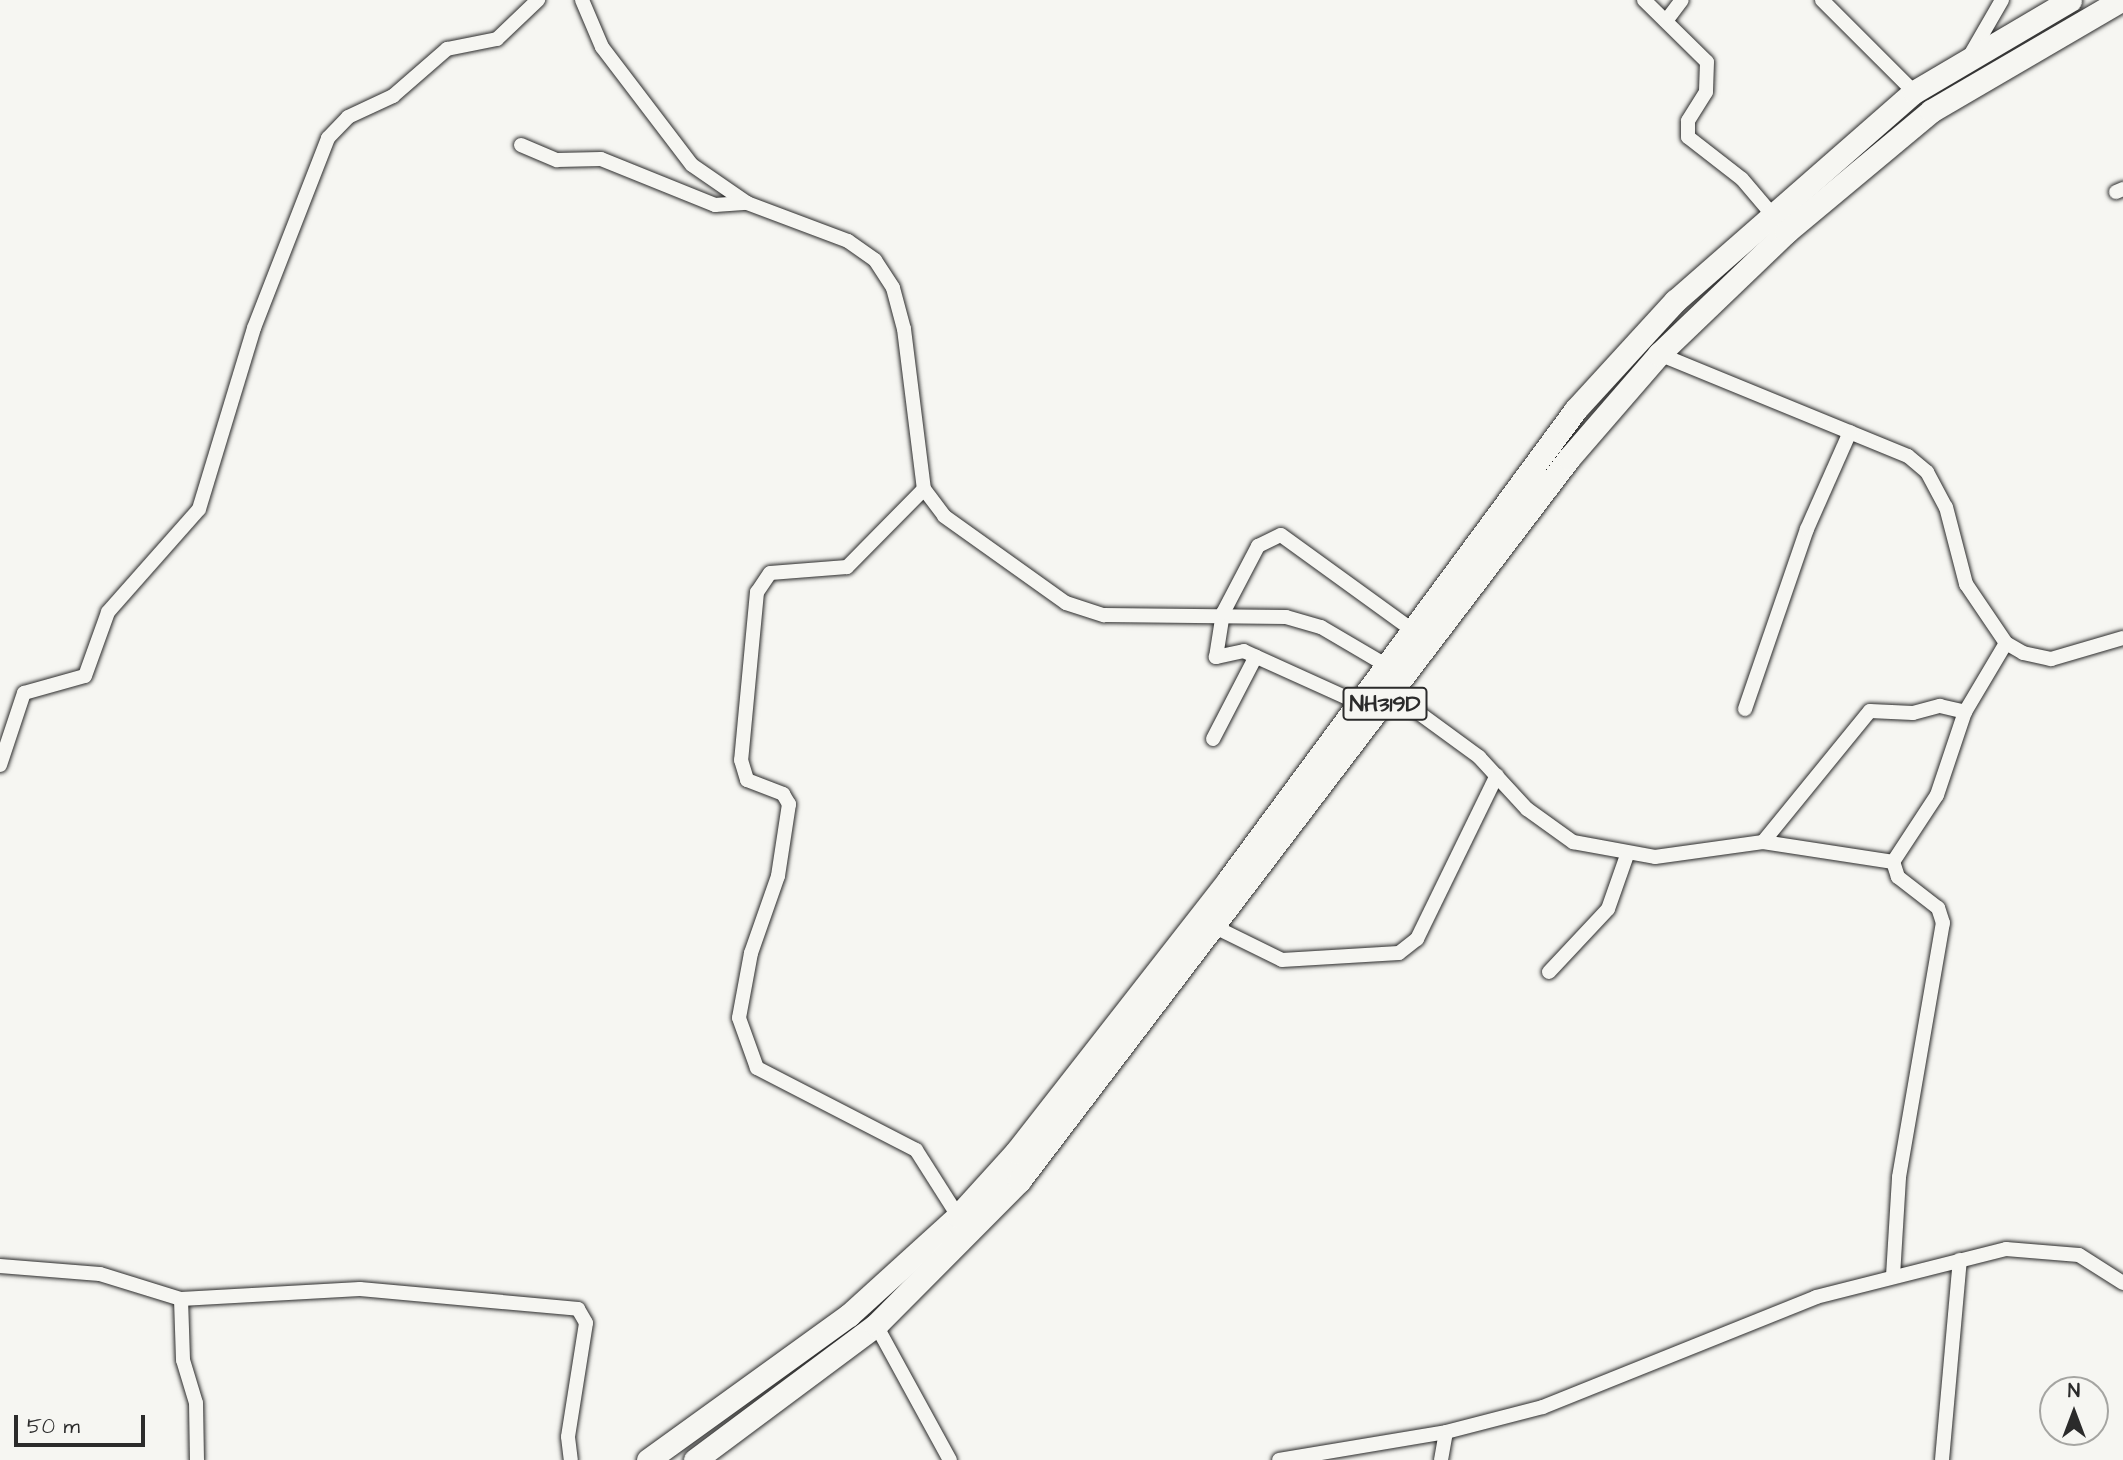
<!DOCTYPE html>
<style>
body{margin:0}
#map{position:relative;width:2123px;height:1460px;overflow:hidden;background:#f6f6f2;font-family:"Architects Daughter",sans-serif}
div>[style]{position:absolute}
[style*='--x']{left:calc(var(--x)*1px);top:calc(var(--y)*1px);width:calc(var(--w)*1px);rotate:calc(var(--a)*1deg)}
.roads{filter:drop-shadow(0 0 2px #2b2b2b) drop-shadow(0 0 2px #2b2b2b)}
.minor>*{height:14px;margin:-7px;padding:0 7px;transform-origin:7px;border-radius:7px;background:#f6f6f2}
.trunk>*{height:23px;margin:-11.5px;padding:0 11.5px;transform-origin:11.5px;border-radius:11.5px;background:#f6f6f2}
span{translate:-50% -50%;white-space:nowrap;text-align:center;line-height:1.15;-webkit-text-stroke:7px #f6f6f2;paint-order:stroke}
.shield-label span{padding:2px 5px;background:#f6f6f2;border:2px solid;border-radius:5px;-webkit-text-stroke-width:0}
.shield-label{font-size:23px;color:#2b2b2b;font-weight:700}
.north{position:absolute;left:2039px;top:1376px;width:70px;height:70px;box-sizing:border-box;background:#f6f6f2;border:2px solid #a5a5a2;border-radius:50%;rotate:0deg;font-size:19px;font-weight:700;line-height:28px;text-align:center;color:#2b2b2b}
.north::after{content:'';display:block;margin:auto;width:24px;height:32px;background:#2b2b2b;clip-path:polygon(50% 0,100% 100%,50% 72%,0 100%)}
.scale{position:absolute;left:14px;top:1415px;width:131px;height:32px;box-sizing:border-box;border:4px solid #2b2b2b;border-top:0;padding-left:9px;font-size:21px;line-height:24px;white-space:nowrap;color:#2b2b2b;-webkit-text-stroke:5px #f6f6f2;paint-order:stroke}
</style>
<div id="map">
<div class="roads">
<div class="minor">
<div style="--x:582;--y:0;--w:51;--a:66.9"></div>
<div style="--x:602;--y:47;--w:148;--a:52.7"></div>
<div style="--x:692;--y:165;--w:67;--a:34.6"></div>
<div style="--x:747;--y:203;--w:108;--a:20.6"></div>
<div style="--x:848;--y:241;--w:33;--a:35"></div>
<div style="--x:875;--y:260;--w:33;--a:57"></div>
<div style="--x:893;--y:288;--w:42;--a:75"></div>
<div style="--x:904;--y:329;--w:161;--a:82.9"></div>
<div style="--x:924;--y:489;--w:34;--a:53"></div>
<div style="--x:944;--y:516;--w:150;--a:35.5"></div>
<div style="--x:1066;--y:603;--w:40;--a:18"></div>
<div style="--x:1104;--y:615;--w:182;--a:0.6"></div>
<div style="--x:1286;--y:617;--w:36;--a:16"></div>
<div style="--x:1321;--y:627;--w:73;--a:30.4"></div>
<div style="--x:1644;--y:0;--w:88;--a:44.5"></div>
<div style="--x:1707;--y:62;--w:30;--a:92"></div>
<div style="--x:1706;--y:92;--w:34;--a:122"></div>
<div style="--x:1688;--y:121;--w:16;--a:90"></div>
<div style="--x:1688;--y:137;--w:68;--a:37.9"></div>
<div style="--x:1742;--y:179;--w:43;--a:49.7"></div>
<div style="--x:1822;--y:0;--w:130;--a:45"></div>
<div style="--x:1666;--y:21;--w:26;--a:-53"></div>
<div style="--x:1972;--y:52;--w:60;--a:-60"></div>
<div style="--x:521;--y:145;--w:39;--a:23"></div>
<div style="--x:557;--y:160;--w:44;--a:-1.3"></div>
<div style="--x:601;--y:159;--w:123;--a:22"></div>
<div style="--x:715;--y:205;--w:32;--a:-4"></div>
<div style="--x:2116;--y:192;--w:8;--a:-23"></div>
<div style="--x:1659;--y:354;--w:269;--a:22.3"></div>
<div style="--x:1908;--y:456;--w:25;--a:40"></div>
<div style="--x:1927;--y:472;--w:40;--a:62"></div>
<div style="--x:1946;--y:507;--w:80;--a:75.4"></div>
<div style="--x:1966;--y:584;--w:71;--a:55.9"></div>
<div style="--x:2006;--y:643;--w:20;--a:30"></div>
<div style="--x:2023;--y:653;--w:29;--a:12"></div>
<div style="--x:2051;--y:659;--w:75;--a:-16.3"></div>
<div style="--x:924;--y:489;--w:110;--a:134.6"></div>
<div style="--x:847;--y:567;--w:77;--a:175.5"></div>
<div style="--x:770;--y:573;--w:23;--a:124"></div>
<div style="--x:757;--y:592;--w:169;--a:95.4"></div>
<div style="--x:741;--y:760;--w:21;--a:73"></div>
<div style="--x:747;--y:780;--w:39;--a:21"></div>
<div style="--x:783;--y:794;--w:12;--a:59"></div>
<div style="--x:789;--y:804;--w:73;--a:98.7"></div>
<div style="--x:778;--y:876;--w:82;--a:109.3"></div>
<div style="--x:751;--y:953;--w:66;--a:100.5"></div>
<div style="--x:739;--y:1018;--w:53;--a:70.2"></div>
<div style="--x:757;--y:1068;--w:179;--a:27.3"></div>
<div style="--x:916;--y:1150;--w:78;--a:57.5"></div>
<div style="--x:1393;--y:694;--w:107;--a:36.2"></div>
<div style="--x:1479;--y:757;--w:71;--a:47.3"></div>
<div style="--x:1527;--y:809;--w:57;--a:35.7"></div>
<div style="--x:1573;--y:842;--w:83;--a:10.4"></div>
<div style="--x:1655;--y:857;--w:109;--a:-7.9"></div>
<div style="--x:1763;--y:842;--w:132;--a:8.7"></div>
<div style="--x:1354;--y:701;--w:121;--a:-155.6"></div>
<div style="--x:1244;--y:651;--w:29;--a:168"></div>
<div style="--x:1216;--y:657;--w:45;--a:-81"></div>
<div style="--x:1223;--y:613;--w:76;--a:-62.4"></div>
<div style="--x:1258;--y:546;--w:25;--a:-26"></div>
<div style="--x:1281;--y:535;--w:162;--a:35.9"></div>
<div style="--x:1745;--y:709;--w:190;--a:-71"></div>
<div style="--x:1807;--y:529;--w:106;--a:-66.1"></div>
<div style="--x:1213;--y:739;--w:93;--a:-62.6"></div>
<div style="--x:0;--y:765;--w:76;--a:-71.6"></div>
<div style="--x:24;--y:693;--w:63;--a:-15.6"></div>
<div style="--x:85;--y:676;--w:68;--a:-70.2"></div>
<div style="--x:108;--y:612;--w:137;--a:-48.5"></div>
<div style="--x:199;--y:509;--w:189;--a:-73.1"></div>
<div style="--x:254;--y:328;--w:204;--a:-68.7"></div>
<div style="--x:328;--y:138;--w:29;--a:-46"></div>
<div style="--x:348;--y:117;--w:50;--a:-25"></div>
<div style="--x:393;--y:96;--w:72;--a:-41"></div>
<div style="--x:447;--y:49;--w:51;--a:-11.3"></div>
<div style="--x:497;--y:39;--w:57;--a:-43.6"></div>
<div style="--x:1763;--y:842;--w:169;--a:-50.8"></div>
<div style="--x:1870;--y:711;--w:43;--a:2.7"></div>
<div style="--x:1913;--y:713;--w:28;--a:-15"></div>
<div style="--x:1940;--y:706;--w:26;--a:13"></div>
<div style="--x:1217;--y:928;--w:72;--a:26.2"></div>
<div style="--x:1282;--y:960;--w:117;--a:-3.4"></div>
<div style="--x:1399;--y:953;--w:23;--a:-38"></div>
<div style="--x:1417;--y:939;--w:182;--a:-64"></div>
<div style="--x:1549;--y:972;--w:86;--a:-46.9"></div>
<div style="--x:1608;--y:909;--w:57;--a:-70.6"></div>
<div style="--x:0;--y:1266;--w:100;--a:4.6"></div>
<div style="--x:100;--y:1274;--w:85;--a:17.2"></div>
<div style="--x:181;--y:1299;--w:179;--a:-3.2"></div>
<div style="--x:360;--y:1289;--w:219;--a:5.2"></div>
<div style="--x:578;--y:1309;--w:16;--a:60"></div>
<div style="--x:586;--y:1323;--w:115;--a:99"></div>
<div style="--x:568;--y:1437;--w:23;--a:83"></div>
<div style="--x:1893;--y:1276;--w:99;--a:-86.5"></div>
<div style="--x:1899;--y:1177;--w:258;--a:-80.2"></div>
<div style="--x:1943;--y:923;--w:16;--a:-108"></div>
<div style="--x:1938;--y:908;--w:51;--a:-142.2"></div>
<div style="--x:1898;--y:877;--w:16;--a:-108"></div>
<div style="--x:1893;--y:862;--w:80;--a:-56.7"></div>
<div style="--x:1937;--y:795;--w:88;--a:-71.4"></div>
<div style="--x:1965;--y:712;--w:80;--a:-59.3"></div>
<div style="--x:181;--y:1299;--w:61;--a:88.1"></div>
<div style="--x:183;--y:1360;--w:45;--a:73.2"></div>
<div style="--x:196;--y:1403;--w:57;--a:89"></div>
<div style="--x:876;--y:1325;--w:154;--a:61.3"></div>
<div style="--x:1279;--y:1460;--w:169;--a:-9.5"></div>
<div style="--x:1446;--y:1432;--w:100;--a:-14.5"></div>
<div style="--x:1543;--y:1407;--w:294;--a:-21.9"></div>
<div style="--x:1816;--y:1297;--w:196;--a:-14.2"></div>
<div style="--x:2006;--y:1249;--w:73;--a:4.7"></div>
<div style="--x:2079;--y:1255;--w:52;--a:32.5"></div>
<div style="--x:1441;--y:1460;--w:28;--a:-80"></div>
<div style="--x:1942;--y:1460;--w:201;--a:-84.9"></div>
</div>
<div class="trunk">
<div style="--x:648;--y:1460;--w:248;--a:-35.8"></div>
<div style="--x:849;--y:1315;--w:147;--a:-42.2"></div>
<div style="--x:958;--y:1216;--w:86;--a:-47.8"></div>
<div style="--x:1016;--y:1152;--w:346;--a:-52"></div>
<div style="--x:1229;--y:879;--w:584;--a:-53.56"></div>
<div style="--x:1576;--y:409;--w:147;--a:-47.5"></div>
<div style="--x:1675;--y:301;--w:317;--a:-41.2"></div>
<div style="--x:1914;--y:92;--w:181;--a:-30.5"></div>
<div style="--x:695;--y:1460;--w:226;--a:-36.7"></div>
<div style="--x:876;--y:1325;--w:203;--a:-45.2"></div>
<div style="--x:1019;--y:1181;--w:908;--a:-52.74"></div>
<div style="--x:1569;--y:458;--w:138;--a:-49.1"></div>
<div style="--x:1659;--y:354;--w:176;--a:-43.8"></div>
<div style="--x:1786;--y:232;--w:189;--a:-39.8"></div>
<div style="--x:1931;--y:111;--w:220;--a:-30.3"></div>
</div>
</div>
<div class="shield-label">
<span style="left:1385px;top:704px">NH319D</span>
</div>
<div class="north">N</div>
<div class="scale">50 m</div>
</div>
